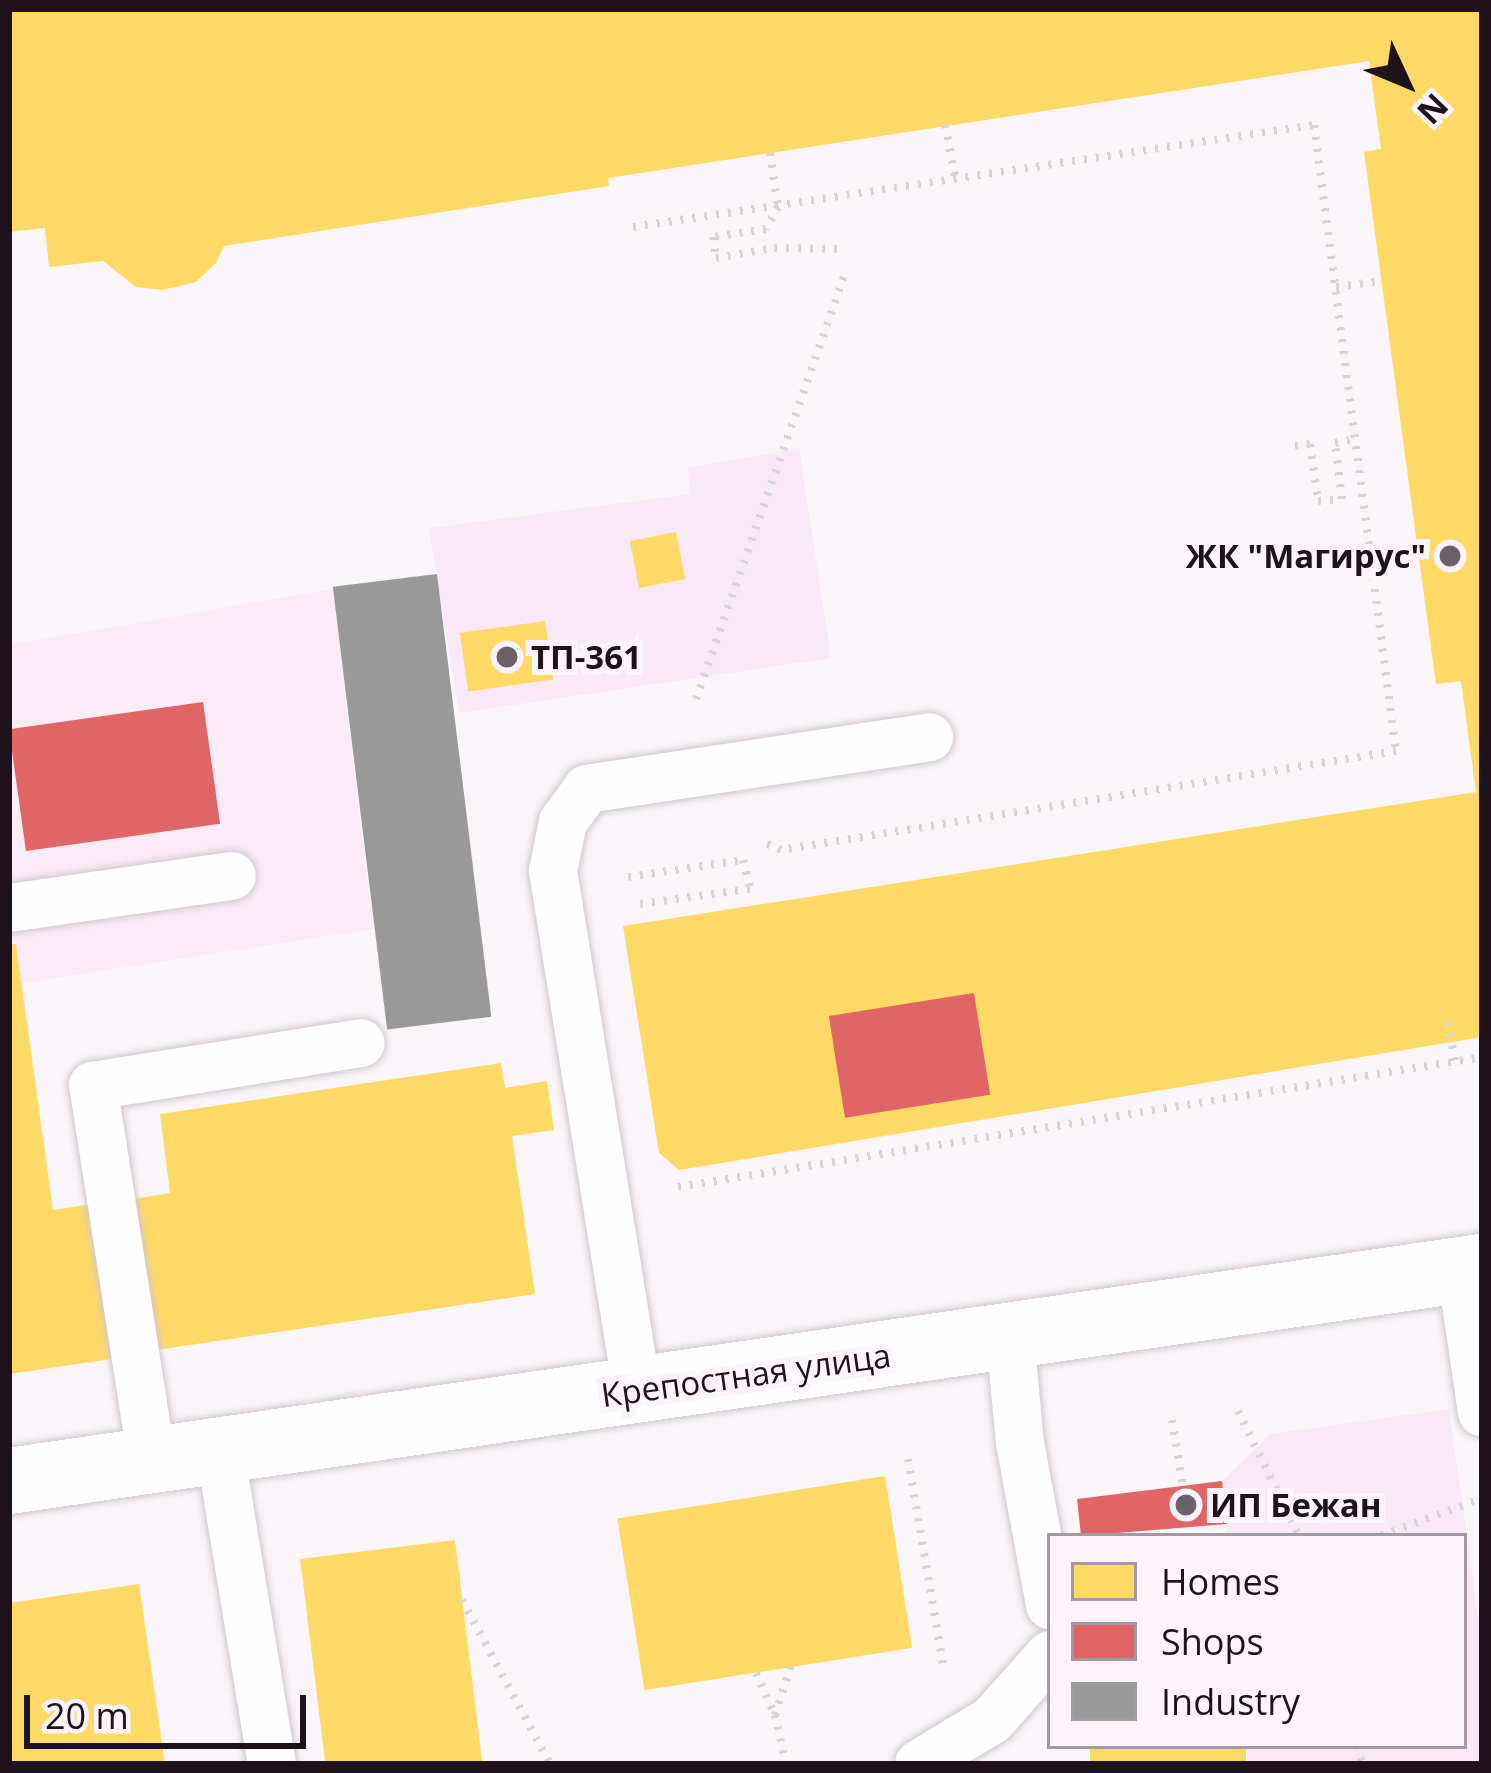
<!DOCTYPE html>
<meta charset="utf-8">
<style>
body{margin:0}
#map{position:relative;width:1491px;height:1773px;overflow:hidden;background:#faf5f9;font-family:"Open Sans",sans-serif}
div>[style]{position:absolute}
[style*='--x']{left:calc(var(--x)*1px);top:calc(var(--y)*1px);width:calc(var(--w)*1px);rotate:calc(var(--a)*1deg)}
.built>*{inset:0;background:#fbebf7}
.green>*{inset:0;background:#f9e8f5}
.homes>*{inset:0;background:#ffd966;transform-origin:0 0}
.shops>*{inset:0;background:#e06666;transform-origin:0 0}
.industry>*{inset:0;background:#999;transform-origin:0 0}
.path>*{height:8px;margin-top:-4px;transform-origin:0;background:repeating-linear-gradient(90deg,#d7d6d7 0 3px,transparent 0 12px)}
.roads{filter:drop-shadow(0 0 3px #d1c8cf) drop-shadow(0 0 3px #d1c8cf)}
.lane>*{height:48px;margin:-24px;padding:0 24px;transform-origin:24px;border-radius:24px;background:#fefefe}
.primary>*{height:66px;margin:-33px;padding:0 33px;transform-origin:33px;border-radius:33px;background:#fefefe}
.dots>*{width:33px;height:33px;translate:-50% -50%;box-sizing:border-box;border:6px solid #fbf4fa;border-radius:50%}
span{translate:-50% -50%;white-space:nowrap;text-align:center;line-height:1.15;-webkit-text-stroke:12px #fbf4fa;paint-order:stroke}
.poi-label{font-size:33px;color:#1e131b;font-weight:700}
.right{translate:-100% -50%;text-align:right}
.left{translate:0 -50%;text-align:left}
.street-label{font-size:33px;color:#1e131b}
.frame{position:absolute;inset:0;border:12px solid #1e131b;pointer-events:none}
.legend{position:absolute;left:1047px;top:1533px;width:420px;height:216px;box-sizing:border-box;background:#fbf4fa;border:3px solid #a39aa1;margin:0;padding:15px 21px;list-style:none;font-size:36px;color:#1e131b}
.legend li{display:flex;align-items:center;gap:24px;height:60px}
.legend b{width:60px;border:3px solid #a39aa1}
.north{position:absolute;left:1347px;top:24px;width:120px;height:120px;-webkit-text-stroke:9px #fbf4fa;paint-order:stroke;rotate:134deg;font-size:33px;font-weight:700;line-height:48px;text-align:center;color:#1e131b}
.north::after{content:'';display:block;margin:auto;width:42px;height:54px;background:#1e131b;clip-path:polygon(50% 0,100% 100%,50% 72%,0 100%)}
.scale{position:absolute;left:24px;top:1695px;width:282px;height:54px;box-sizing:border-box;border:6px solid #1e131b;border-top:0;padding-left:15px;font-size:36px;line-height:42px;white-space:nowrap;color:#1e131b;-webkit-text-stroke:9px #fbf4fa;paint-order:stroke}
</style>
<div id="map">
<div class="built">
<div style="clip-path:polygon(333px 589px,373px 929px,22px 983px,17px 945px,9px 945px,9px 645px)"></div>
</div>
<div class="green">
<div style="clip-path:polygon(799px 448px,831px 658px,459px 713px,429px 528px,690px 494px,688px 468px)"></div>
<div style="clip-path:polygon(1449px 1409px,1482px 1644px,1482px 1764px,1249px 1764px,1246px 1746px,1464px 1746px,1464px 1536px,1227px 1536px,1222px 1481px,1270px 1434px)"></div>
</div>
<div class="homes">
<div style="clip-path:polygon(9px 9px,1482px 9px,1482px 1037px,679px 1170px,659px 1153px,623px 926px,1476px 792px,1461px 681px,1436px 684px,1364px 152px,1381px 149px,1369px 61px,608px 178px,609px 186px,224px 246px,216px 263px,196px 282px,162px 290px,136px 287px,103px 261px,49px 267px,45px 228px,9px 232px)"></div>
<div style="left:676px;top:532px;width:48px;height:47px;rotate:79deg"></div>
<div style="left:545px;top:621px;width:59px;height:86px;rotate:82deg"></div>
<div style="clip-path:polygon(16px 944px,53px 1210px,93px 1204px,118px 1358px,9px 1374px,9px 945px)"></div>
<div style="clip-path:polygon(501px 1063px,505px 1088px,547px 1081px,554px 1130px,512px 1136px,535px 1294px,149px 1351px,127px 1200px,170px 1193px,160px 1114px)"></div>
<div style="left:885px;top:1476px;width:174px;height:271px;rotate:81deg"></div>
<div style="left:455px;top:1540px;width:226px;height:156px;rotate:83deg"></div>
<div style="clip-path:polygon(139px 1584px,165px 1764px,9px 1764px,9px 1603px)"></div>
<div style="left:1090px;top:1746px;width:156px;height:18px"></div>
</div>
<div class="shops">
<div style="left:203px;top:702px;width:123px;height:196px;rotate:82deg"></div>
<div style="left:974px;top:993px;width:103px;height:147px;rotate:81deg"></div>
<div style="clip-path:polygon(1222px 1481px,1227px 1524px,1081px 1536px,1077px 1499px)"></div>
</div>
<div class="industry">
<div style="left:437px;top:574px;width:446px;height:105px;rotate:83deg"></div>
</div>
<div class="path">
<div style="--x:945;--y:125;--w:57;--a:78.9"></div>
<div style="--x:770;--y:153;--w:55;--a:81.6"></div>
<div style="--x:778;--y:207;--w:25;--a:119"></div>
<div style="--x:766;--y:229;--w:54;--a:171.4"></div>
<div style="--x:713;--y:237;--w:21;--a:82"></div>
<div style="--x:716;--y:258;--w:59;--a:-9.8"></div>
<div style="--x:774;--y:248;--w:68;--a:0.8"></div>
<div style="--x:633;--y:227;--w:689;--a:-8.52"></div>
<div style="--x:1314;--y:125;--w:631;--a:82.54"></div>
<div style="--x:1396;--y:751;--w:623;--a:170.86"></div>
<div style="--x:781;--y:850;--w:24;--a:-156"></div>
<div style="--x:1336;--y:287;--w:45;--a:-7.6"></div>
<div style="--x:1295;--y:446;--w:15;--a:-8"></div>
<div style="--x:1310;--y:444;--w:58;--a:82"></div>
<div style="--x:1318;--y:501;--w:24;--a:-5"></div>
<div style="--x:1342;--y:499;--w:56;--a:-97.1"></div>
<div style="--x:1335;--y:443;--w:21;--a:-11"></div>
<div style="--x:696;--y:699;--w:454;--a:-70.7"></div>
<div style="--x:628;--y:877;--w:116;--a:-8.4"></div>
<div style="--x:743;--y:860;--w:30;--a:76"></div>
<div style="--x:750;--y:889;--w:120;--a:172.3"></div>
<div style="--x:1448;--y:1022;--w:41;--a:80.1"></div>
<div style="--x:678;--y:1187;--w:814;--a:-9.18"></div>
<div style="--x:1238;--y:1411;--w:139;--a:64"></div>
<div style="--x:1172;--y:1420;--w:67;--a:80.5"></div>
<div style="--x:908;--y:1459;--w:208;--a:80.3"></div>
<div style="--x:1381;--y:1536;--w:108;--a:-20.6"></div>
<div style="--x:462;--y:1600;--w:186;--a:61.8"></div>
<div style="--x:756;--y:1673;--w:46;--a:65.7"></div>
<div style="--x:775;--y:1715;--w:50;--a:77.3"></div>
<div style="--x:775;--y:1715;--w:52;--a:-71.9"></div>
<div style="--x:1358;--y:1746;--w:18;--a:77"></div>
</div>
<div class="roads">
<div class="lane">
<div style="--x:9;--y:908;--w:225;--a:-8.2"></div>
<div style="--x:1461;--y:1270;--w:144;--a:81.6"></div>
<div style="--x:1010;--y:1337;--w:106;--a:84.6"></div>
<div style="--x:1020;--y:1443;--w:165;--a:79.5"></div>
<div style="--x:637;--y:1390;--w:526;--a:-99.19"></div>
<div style="--x:553;--y:871;--w:50;--a:-78.5"></div>
<div style="--x:563;--y:822;--w:41;--a:-54"></div>
<div style="--x:587;--y:789;--w:346;--a:-8.6"></div>
<div style="--x:220;--y:1451;--w:317;--a:80.6"></div>
<div style="--x:152;--y:1461;--w:380;--a:-98.9"></div>
<div style="--x:93;--y:1086;--w:271;--a:-9.1"></div>
<div style="--x:919;--y:1764;--w:85;--a:-31.1"></div>
<div style="--x:992;--y:1720;--w:87;--a:-48.3"></div>
</div>
<div class="primary">
<div style="--x:9;--y:1481;--w:1488;--a:-8.27"></div>
</div>
</div>
<div class="dots">
<div style="left:1450px;top:556px;background:#6b6269"></div>
<div style="left:507px;top:657px;background:#6b6269"></div>
<div style="left:1186px;top:1505px;background:#6b6269"></div>
</div>
<div class="poi-label">
<span class="right" style="left:1426px;top:556px">ЖК "Магирус"</span>
<span class="left" style="left:531px;top:657px">ТП-361</span>
<span class="left" style="left:1210px;top:1505px">ИП Бежан</span>
</div>
<div class="street-label">
<span style="left:746px;top:1375px;rotate:-8deg">Крепостная улица</span>
</div>
<div class="frame"></div>
<ul class="legend">
<li><b style="height:33px;background:#ffd966"></b>Homes</li>
<li><b style="height:33px;background:#e06666"></b>Shops</li>
<li><b style="height:33px;background:#999"></b>Industry</li>
</ul>
<div class="north">N</div>
<div class="scale">20 m</div>
</div>
